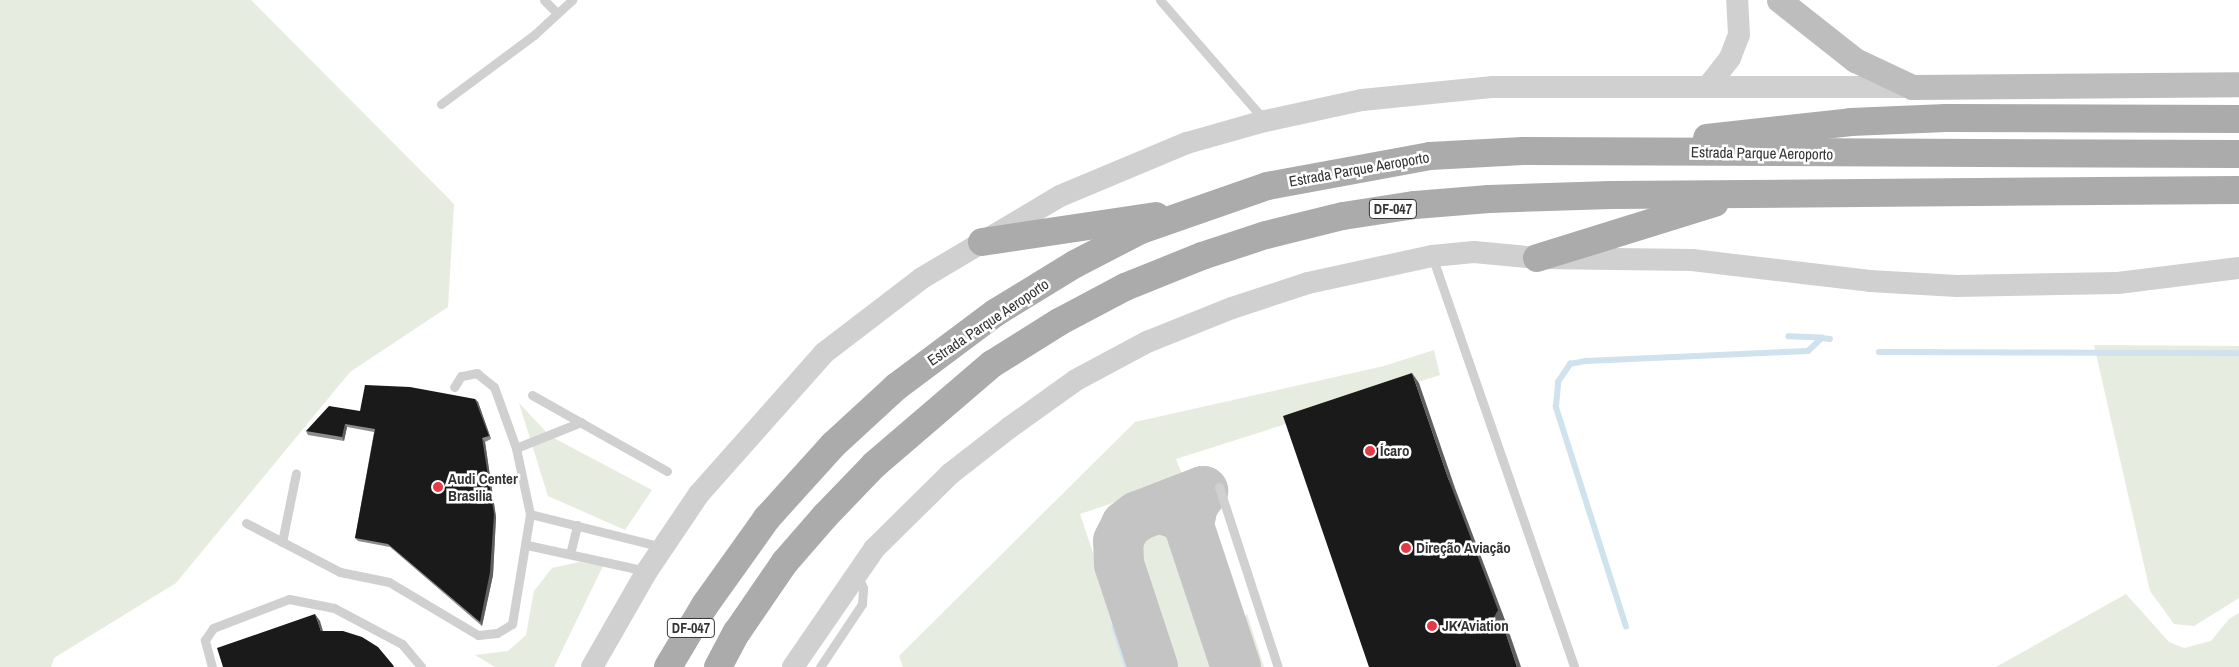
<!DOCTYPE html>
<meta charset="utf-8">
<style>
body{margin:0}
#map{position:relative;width:2239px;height:667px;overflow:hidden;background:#fff;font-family:"Archivo Narrow",sans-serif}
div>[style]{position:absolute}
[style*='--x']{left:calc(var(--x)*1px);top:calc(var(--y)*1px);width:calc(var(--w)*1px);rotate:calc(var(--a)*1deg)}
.green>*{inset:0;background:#e6ecdf}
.stream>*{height:5.5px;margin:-2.75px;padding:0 2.75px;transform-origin:2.75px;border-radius:2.75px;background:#cfe2ee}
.taxiway>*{height:50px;margin:-25px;padding:0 25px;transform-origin:25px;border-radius:25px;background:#c4c4c4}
.service>*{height:9px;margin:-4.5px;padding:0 4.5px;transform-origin:4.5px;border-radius:4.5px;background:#d0d0d0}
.tertiary>*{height:22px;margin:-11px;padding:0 11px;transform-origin:11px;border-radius:11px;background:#d0d0d0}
.secondary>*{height:25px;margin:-12.5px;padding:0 12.5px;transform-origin:12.5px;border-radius:12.5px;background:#bdbdbd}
.primary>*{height:28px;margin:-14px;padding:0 14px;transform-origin:14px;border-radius:14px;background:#ababab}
.wall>*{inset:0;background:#8c8c8c}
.shaded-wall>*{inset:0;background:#5f5f5f}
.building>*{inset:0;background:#1a1a1a}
.dots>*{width:14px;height:14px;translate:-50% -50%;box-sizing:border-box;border:2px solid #fff;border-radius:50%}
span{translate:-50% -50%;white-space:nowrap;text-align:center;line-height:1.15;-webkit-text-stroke:5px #fff;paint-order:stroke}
.shield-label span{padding:1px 4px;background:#fff;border:1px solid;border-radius:4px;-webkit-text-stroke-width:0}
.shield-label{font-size:14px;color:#333;font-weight:700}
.street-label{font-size:15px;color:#333}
.poi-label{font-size:15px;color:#333;font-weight:700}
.left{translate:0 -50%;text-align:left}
</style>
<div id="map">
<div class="green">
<div style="clip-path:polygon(0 0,251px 0,454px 204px,448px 307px,350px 372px,176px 583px,54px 658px,51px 667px,0 667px)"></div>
<div style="clip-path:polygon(2094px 345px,2239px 346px,2239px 598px,2194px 626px,2174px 624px,2150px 591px)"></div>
<div style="clip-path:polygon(1434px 350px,1440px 375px,1176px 459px,1184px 479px,1080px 514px,1131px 667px,903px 667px,899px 656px,1135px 422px,1384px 366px)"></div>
<div style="clip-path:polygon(519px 403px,550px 436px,652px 490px,625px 530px,548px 496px)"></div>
<div style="clip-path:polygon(1162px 533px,1173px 539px,1180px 551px,1220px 667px,1165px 667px,1132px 559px,1136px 544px,1145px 537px)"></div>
<div style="clip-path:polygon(1218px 535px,1235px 586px,1218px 577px,1208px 549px,1213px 537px)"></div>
<div style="clip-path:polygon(579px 562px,603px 566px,554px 667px,495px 667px,475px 655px,508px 651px,526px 635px,534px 591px,552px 568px)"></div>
<div style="clip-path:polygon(2126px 594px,2169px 642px,2184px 648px,2211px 641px,2229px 619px,2239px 613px,2239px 667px,1996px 667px)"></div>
<div style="clip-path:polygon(1247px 614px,1264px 667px,1250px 667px,1239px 647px,1240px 623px)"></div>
</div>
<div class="stream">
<div style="--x:1822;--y:338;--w:8;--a:7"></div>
<div style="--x:1879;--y:352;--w:360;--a:0.2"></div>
<div style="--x:1115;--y:627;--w:42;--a:72"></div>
<div style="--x:1626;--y:627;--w:231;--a:-107.7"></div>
<div style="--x:1556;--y:407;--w:25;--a:-85"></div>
<div style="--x:1558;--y:382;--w:22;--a:-56"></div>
<div style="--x:1570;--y:364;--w:16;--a:-11"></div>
<div style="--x:1586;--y:361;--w:222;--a:-2.6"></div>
<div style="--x:1808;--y:351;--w:19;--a:-43"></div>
<div style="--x:1822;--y:338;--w:33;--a:-178"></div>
</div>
<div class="taxiway">
<div style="--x:1162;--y:509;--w:21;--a:19"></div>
<div style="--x:1182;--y:516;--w:12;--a:55"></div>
<div style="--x:1189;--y:526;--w:149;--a:71.6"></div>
<div style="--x:1153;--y:667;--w:108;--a:-108.3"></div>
<div style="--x:1119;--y:564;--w:23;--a:-92"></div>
<div style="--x:1118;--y:541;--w:18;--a:-63"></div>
<div style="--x:1126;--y:525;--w:15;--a:-37"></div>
<div style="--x:1138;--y:516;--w:70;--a:-21"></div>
<div style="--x:1203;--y:491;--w:17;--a:126"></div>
<div style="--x:1193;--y:505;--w:21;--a:101"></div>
</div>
<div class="service">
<div style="--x:544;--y:0;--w:18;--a:45"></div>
<div style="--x:1160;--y:0;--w:160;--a:49"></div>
<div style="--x:441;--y:104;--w:116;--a:-36.6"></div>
<div style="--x:534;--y:35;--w:52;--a:-42.6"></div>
<div style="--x:1432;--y:256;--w:435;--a:70.9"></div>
<div style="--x:532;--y:395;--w:155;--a:29.4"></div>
<div style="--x:516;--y:448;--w:70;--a:-21.8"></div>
<div style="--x:1219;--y:487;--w:189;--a:71.9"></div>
<div style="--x:530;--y:514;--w:136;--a:14"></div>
<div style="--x:246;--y:523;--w:106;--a:27.5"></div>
<div style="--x:340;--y:572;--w:50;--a:11.5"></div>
<div style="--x:389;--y:582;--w:104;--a:30.8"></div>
<div style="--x:478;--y:635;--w:19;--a:-6"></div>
<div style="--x:497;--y:633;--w:17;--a:-31"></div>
<div style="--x:512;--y:624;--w:111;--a:-80.7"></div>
<div style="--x:530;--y:514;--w:67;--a:-102"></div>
<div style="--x:516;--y:448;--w:65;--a:-109.8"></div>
<div style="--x:494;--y:387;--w:22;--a:-141"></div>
<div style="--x:477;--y:373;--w:16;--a:169"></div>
<div style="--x:461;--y:376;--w:13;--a:122"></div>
<div style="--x:282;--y:542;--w:70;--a:-78.5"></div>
<div style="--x:527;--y:545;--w:122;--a:12.3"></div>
<div style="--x:570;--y:554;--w:30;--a:-76"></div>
<div style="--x:212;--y:667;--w:28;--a:-105"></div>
<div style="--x:205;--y:640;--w:14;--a:-56"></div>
<div style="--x:213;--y:628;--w:81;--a:-20.9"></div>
<div style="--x:289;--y:599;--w:46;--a:11.3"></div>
<div style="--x:334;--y:608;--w:77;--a:27.9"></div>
<div style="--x:402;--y:644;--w:30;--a:50"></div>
<div style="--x:820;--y:667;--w:76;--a:-56.3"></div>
<div style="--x:862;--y:604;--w:16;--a:-86"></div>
<div style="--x:863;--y:588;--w:13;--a:-113"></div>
</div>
<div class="tertiary">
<div style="--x:1709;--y:85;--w:34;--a:-52"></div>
<div style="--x:1730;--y:58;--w:25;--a:-69"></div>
<div style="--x:1739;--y:35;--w:35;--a:-93"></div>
<div style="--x:592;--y:667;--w:111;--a:-60.2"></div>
<div style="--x:647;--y:571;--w:93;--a:-56"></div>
<div style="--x:699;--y:494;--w:188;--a:-48.4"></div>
<div style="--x:824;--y:353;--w:123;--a:-37.4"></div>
<div style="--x:922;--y:278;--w:161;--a:-30.7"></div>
<div style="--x:1060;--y:196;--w:138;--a:-22.7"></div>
<div style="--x:1187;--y:143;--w:81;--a:-15.8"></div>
<div style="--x:1265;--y:121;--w:99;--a:-12.2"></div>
<div style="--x:1362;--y:100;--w:132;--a:-5.7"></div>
<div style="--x:1493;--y:87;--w:419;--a:0"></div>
<div style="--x:793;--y:667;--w:143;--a:-55.5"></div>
<div style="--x:874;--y:549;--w:107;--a:-44.6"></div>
<div style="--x:950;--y:474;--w:75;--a:-37.9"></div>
<div style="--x:1009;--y:428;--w:82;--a:-35.6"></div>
<div style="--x:1076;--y:380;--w:81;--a:-28.2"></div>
<div style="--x:1147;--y:342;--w:92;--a:-21.8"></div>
<div style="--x:1232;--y:308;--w:80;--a:-18.2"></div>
<div style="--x:1308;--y:283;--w:127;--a:-12.3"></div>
<div style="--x:1432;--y:256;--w:42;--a:-5.4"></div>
<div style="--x:1474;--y:252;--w:63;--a:5.4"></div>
<div style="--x:1537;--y:258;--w:155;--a:0.7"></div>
<div style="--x:1692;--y:260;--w:179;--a:6.7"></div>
<div style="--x:1870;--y:281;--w:87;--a:3.3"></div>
<div style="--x:1957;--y:286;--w:161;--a:-1.1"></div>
<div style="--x:2118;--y:283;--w:122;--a:-7.1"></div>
</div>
<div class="secondary">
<div style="--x:1779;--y:0;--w:97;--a:38.3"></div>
<div style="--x:1855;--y:60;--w:63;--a:25.3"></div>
<div style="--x:1912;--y:87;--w:327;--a:-0.5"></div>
</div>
<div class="primary">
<div style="--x:1707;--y:138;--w:145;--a:-6.3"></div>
<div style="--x:1851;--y:122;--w:95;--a:-2.4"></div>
<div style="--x:1946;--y:118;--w:293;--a:0.2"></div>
<div style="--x:982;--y:242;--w:176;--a:-8.5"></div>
<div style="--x:1537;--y:258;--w:186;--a:-17.2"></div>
<div style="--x:668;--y:667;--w:72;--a:-59.2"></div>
<div style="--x:705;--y:605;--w:107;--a:-54.5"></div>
<div style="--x:767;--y:518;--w:98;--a:-47.9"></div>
<div style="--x:833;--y:445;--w:86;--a:-42.6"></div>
<div style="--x:896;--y:387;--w:124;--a:-36.8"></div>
<div style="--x:995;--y:313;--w:94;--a:-31.5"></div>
<div style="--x:1075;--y:264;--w:74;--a:-27.3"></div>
<div style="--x:1141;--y:230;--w:133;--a:-19.2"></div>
<div style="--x:1267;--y:186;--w:166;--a:-10.4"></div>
<div style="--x:1430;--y:156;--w:93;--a:-3.1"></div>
<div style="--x:1523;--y:151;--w:716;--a:0.24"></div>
<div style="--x:718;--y:667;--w:40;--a:-62"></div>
<div style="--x:737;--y:632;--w:85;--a:-55.6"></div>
<div style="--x:785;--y:562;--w:61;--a:-49"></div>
<div style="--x:825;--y:516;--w:71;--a:-46.1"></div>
<div style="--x:874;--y:465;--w:155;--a:-40.6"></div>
<div style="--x:992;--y:364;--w:79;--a:-32.1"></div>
<div style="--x:1059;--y:322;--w:75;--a:-27.9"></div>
<div style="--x:1125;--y:287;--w:83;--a:-21.9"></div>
<div style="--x:1202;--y:256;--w:67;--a:-18.2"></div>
<div style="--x:1266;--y:235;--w:79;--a:-13.9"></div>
<div style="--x:1343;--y:216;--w:73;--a:-8.7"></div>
<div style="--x:1415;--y:205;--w:74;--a:-4.6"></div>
<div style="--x:1489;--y:199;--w:122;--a:-1.9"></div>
<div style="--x:1611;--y:195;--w:628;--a:-0.46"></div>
</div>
<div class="wall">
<div style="clip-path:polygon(475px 399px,478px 402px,491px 439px,485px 442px,496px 517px,493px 575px,482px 626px,390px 547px,358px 541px,355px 538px,374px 432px,347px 427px,344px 441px,308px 435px,306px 431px,360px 411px)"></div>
</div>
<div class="shaded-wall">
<div style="clip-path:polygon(1412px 373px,1419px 383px,1455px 488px,1505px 620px,1500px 629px,1493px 619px,1448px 478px)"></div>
<div style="clip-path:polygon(475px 399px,478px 402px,491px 439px,489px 436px)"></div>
<div style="clip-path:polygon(345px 424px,347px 427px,344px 441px,342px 437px)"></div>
<div style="clip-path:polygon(482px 438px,485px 442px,496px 517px,493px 575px,482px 626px,480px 622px)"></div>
<div style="clip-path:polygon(315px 614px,320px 621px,325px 638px,321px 631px)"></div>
<div style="clip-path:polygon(1503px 625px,1510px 635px,1521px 667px,1517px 667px)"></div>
</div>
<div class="building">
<div style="clip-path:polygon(1412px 373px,1448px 478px,1498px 610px,1493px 619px,1503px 625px,1517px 667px,1369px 667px,1283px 416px)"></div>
<div style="clip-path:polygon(365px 385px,410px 387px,475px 399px,489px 436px,482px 438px,494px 514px,490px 572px,480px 622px,388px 544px,355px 538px,375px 429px,345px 424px,342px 437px,306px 431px,329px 406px,360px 411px)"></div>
<div style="clip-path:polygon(315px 614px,321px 631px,343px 631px,362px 637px,378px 647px,393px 665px,394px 667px,223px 667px,217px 648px)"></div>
</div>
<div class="dots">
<div style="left:1370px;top:451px;background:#e63946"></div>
<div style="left:438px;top:487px;background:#e63946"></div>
<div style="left:1406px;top:548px;background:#e63946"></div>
<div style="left:1432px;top:626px;background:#e63946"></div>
</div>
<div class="shield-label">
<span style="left:1393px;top:209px">DF-047</span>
<span style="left:691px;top:628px">DF-047</span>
</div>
<div class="street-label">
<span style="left:1762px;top:153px;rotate:1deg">Estrada Parque Aeroporto</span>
<span style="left:1359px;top:169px;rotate:-10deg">Estrada Parque Aeroporto</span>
<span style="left:988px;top:322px;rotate:-34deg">Estrada Parque Aeroporto</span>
</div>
<div class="poi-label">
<span class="left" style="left:1380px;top:451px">Ícaro</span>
<span class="left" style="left:448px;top:487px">Audi Center<br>Brasilia</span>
<span class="left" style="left:1416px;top:548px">Direção Aviação</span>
<span class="left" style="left:1442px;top:626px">JK Aviation</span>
</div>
</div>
